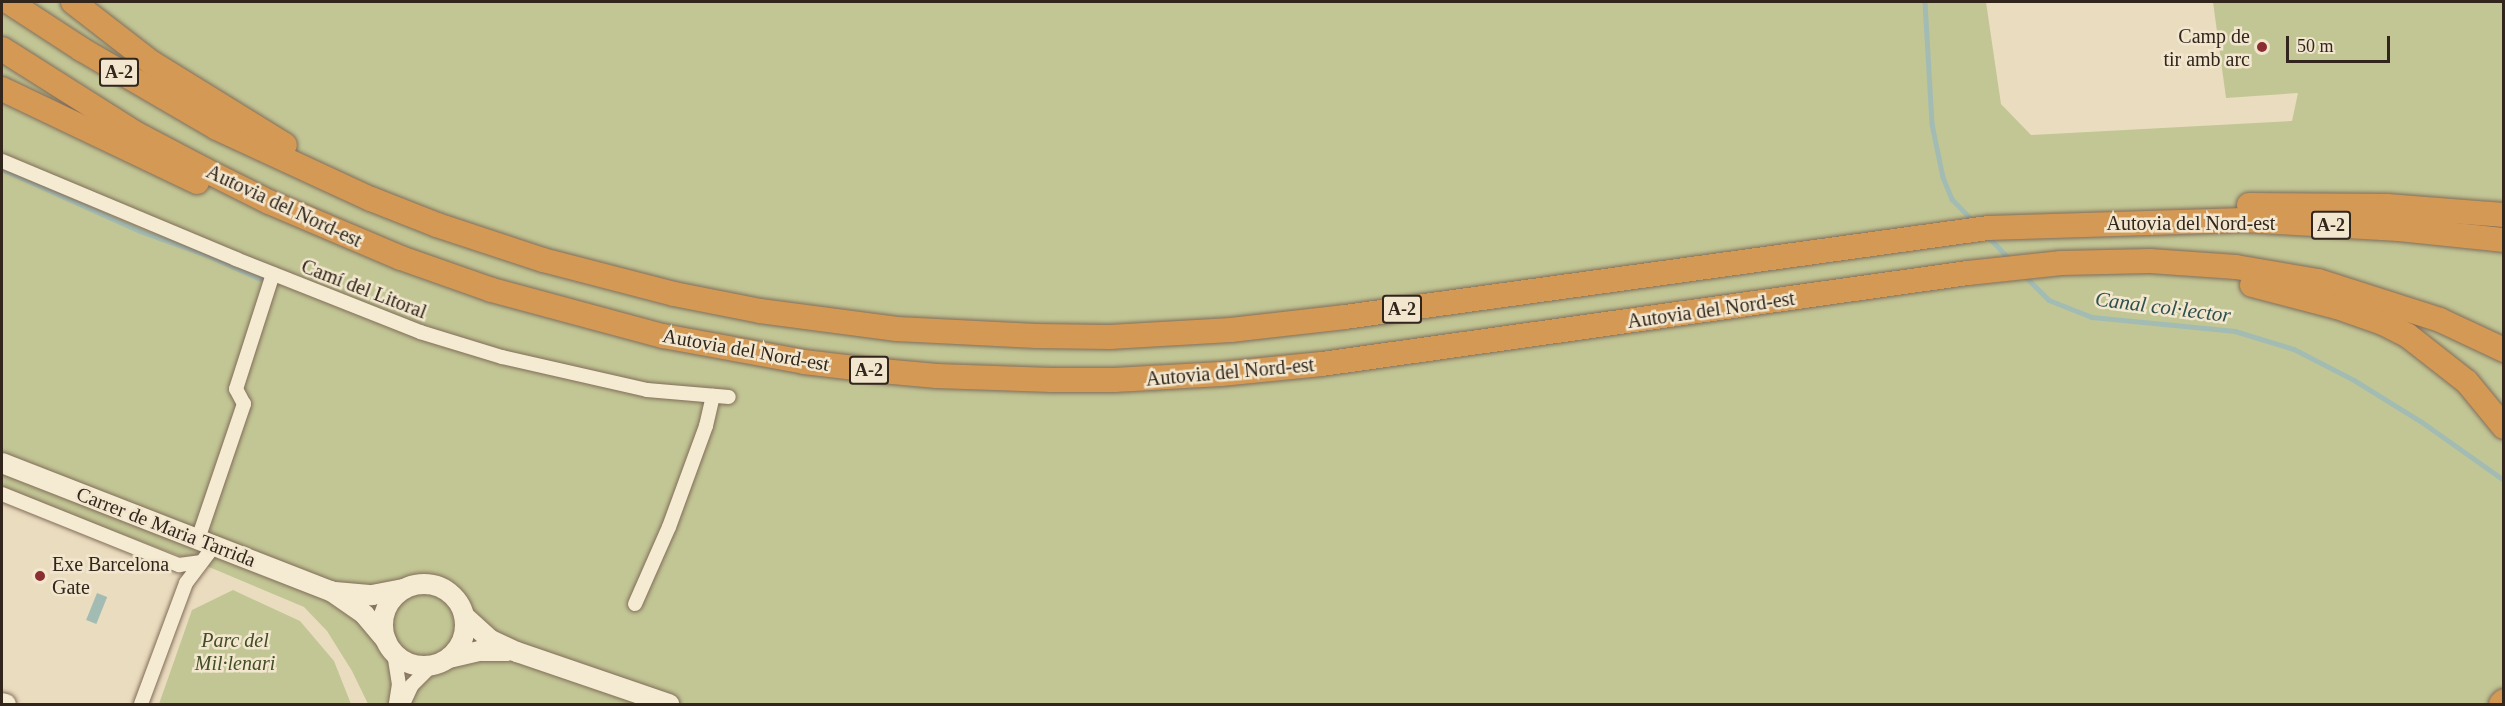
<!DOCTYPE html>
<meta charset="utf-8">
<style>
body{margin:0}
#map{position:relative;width:2505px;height:706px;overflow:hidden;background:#eadcbf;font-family:Georgia,serif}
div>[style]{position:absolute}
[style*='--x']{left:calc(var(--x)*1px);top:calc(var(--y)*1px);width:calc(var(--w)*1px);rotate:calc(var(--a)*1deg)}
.green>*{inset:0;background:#c2c695}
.water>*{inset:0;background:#a2bcb4;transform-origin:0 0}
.stream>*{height:4.5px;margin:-2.25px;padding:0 2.25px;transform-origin:2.25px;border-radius:2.25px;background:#a2bcb4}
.roads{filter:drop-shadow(0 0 2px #816d59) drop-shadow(0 0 2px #816d59)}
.street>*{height:14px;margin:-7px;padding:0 7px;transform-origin:7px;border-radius:7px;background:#f5ead2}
.secondary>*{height:20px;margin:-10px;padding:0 10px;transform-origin:10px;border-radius:10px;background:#f5ead2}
.secondary>.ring{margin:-10px;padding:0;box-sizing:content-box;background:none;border:20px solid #f5ead2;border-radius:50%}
.highway>*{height:24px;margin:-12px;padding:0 12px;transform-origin:12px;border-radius:12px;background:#d49955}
.dots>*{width:16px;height:16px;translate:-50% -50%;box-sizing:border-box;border:3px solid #f2e7ce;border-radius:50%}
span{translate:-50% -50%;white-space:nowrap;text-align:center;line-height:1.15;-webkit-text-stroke:5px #f2e7ce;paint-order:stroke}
.shield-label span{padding:2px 4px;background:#f2e7ce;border:2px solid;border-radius:4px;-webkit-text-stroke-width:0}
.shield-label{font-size:18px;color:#32261c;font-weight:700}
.poi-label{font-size:20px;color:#32261c}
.right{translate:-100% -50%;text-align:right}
.left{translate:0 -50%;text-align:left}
.street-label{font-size:20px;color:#32261c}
.park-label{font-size:20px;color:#434d25;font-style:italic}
.water-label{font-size:21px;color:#2d504d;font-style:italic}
.frame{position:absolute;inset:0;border:3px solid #32261c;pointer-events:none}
.scale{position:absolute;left:2286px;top:36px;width:104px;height:27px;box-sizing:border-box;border:3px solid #32261c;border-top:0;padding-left:8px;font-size:18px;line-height:21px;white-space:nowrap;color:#32261c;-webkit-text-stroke:4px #f2e7ce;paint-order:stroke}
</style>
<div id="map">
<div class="green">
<div style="clip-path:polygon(2px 2px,1986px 2px,2001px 104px,2031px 135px,2292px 121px,2298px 93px,2226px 98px,2213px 2px,2503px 2px,2503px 704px,368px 704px,352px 671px,327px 631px,304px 607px,209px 567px,2px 489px)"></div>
<div style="clip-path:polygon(233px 590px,300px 621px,334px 661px,351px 704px,159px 704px,192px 610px)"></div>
</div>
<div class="water">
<div style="left:97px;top:593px;width:11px;height:29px;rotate:22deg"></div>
</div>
<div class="stream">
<div style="--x:1925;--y:2;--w:122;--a:86.7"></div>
<div style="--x:1932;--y:124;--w:54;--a:78.3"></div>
<div style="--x:1943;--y:177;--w:24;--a:68"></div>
<div style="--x:1952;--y:199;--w:30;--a:46"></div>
<div style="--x:2;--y:169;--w:151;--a:24.2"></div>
<div style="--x:140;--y:231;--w:71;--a:19.7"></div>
<div style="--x:207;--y:255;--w:61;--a:24.1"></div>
<div style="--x:1987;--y:235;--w:34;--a:47"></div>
<div style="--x:2024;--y:275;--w:35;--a:45"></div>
<div style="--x:2049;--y:300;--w:46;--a:21.6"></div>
<div style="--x:2092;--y:317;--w:144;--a:5.6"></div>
<div style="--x:2235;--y:331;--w:62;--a:17"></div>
<div style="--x:2294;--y:349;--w:68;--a:27.3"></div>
<div style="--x:2354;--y:380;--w:80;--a:31.7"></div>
<div style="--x:2422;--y:422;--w:100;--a:35.3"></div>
</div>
<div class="roads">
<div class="street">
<div style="--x:2;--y:161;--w:254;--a:22.7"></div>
<div style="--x:236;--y:259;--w:198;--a:21.6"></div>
<div style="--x:420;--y:332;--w:86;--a:17"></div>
<div style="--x:502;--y:357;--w:149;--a:12.8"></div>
<div style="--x:647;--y:390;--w:82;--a:4.9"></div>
<div style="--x:2;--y:494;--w:191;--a:21.9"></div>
<div style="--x:179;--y:565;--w:21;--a:-8"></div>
<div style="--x:198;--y:539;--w:143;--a:-71.2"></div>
<div style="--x:244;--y:404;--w:17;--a:-118"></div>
<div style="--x:236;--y:389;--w:121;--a:-72.2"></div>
<div style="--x:635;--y:604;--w:84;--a:-66.2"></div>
<div style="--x:669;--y:527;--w:108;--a:-69.9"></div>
<div style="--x:706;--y:426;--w:31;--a:-77"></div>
<div style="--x:394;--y:653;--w:31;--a:81"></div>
<div style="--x:399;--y:684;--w:20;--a:99"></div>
<div style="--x:141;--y:704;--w:129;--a:-69.6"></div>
<div style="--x:186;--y:583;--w:46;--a:-52.9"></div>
<div style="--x:403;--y:704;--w:21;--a:-65"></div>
<div style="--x:412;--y:685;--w:28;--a:-45"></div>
</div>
<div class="secondary">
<div style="--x:2;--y:463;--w:353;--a:21.3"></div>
<div style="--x:331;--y:591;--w:40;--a:34.9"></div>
<div style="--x:364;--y:614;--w:35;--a:50"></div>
<div class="ring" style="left:383px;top:584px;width:62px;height:62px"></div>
<div style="--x:335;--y:592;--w:37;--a:5"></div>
<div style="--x:372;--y:595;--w:33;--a:-11"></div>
<div style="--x:464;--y:616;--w:36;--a:42"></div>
<div style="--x:491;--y:640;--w:29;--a:25"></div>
<div style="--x:517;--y:652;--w:161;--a:18.9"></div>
<div style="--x:449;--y:658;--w:32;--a:-13"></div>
<div style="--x:480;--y:651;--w:28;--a:0"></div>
<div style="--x:2;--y:703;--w:4;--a:14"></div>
</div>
<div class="highway">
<div style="--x:9;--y:2;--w:86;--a:33.1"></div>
<div style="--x:81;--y:49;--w:157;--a:30.2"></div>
<div style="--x:217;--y:128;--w:170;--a:24.8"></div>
<div style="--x:371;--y:199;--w:71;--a:21.5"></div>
<div style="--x:437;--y:225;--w:112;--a:18.3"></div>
<div style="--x:543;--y:260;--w:135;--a:14.5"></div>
<div style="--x:674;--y:294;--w:88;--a:11.2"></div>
<div style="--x:760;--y:311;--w:138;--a:7.5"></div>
<div style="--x:897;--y:329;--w:139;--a:2.9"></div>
<div style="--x:1036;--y:336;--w:74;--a:0.8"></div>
<div style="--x:1110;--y:337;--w:121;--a:-3.3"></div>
<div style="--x:1231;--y:330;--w:115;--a:-6.5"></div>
<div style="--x:1345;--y:317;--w:649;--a:-7.88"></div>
<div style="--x:1988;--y:228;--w:256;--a:-1.8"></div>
<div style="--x:2244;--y:220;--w:155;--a:3.3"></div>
<div style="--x:2399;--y:229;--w:106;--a:6"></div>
<div style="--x:73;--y:2;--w:100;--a:37.7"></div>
<div style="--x:152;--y:63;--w:156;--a:31.7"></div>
<div style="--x:2;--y:49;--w:157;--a:32.3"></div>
<div style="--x:135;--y:133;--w:79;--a:27.9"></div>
<div style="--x:205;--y:170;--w:72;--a:26.6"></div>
<div style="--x:269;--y:202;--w:143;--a:23"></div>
<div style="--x:401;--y:258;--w:96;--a:19.4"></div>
<div style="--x:492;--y:290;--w:177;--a:15.1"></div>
<div style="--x:663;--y:336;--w:143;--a:10.4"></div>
<div style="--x:804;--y:362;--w:67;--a:6.8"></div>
<div style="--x:871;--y:370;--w:66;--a:5.2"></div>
<div style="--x:937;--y:376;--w:115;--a:2"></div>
<div style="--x:1052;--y:380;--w:62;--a:0"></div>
<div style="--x:1114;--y:380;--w:107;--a:-3.2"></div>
<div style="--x:1221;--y:374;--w:101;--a:-5.7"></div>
<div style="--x:1322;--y:364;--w:652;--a:-8.02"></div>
<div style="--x:1968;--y:273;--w:94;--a:-6.1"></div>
<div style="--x:2061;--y:263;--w:89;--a:-1.3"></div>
<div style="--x:2150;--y:261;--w:86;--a:4"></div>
<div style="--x:2236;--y:267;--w:83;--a:9.7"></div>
<div style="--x:2318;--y:281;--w:128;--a:17.7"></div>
<div style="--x:2440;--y:320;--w:71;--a:25.1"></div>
<div style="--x:2;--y:89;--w:216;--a:25.5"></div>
<div style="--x:2249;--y:205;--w:138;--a:0.4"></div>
<div style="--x:2387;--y:206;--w:117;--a:4.4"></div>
<div style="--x:2252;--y:285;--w:88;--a:14.5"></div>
<div style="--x:2337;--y:307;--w:49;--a:19.2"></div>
<div style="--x:2383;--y:323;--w:27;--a:27"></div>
<div style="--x:2407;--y:335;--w:76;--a:38.1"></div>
<div style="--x:2467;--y:382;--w:58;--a:50.6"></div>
<div style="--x:2501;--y:704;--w:4;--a:-45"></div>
</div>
</div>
<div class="dots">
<div style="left:2262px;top:47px;background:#8b2e31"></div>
<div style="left:40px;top:576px;background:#8b2e31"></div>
</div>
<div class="shield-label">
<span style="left:119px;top:72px">A-2</span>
<span style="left:2331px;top:225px">A-2</span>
<span style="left:1402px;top:309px">A-2</span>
<span style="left:869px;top:370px">A-2</span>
</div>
<div class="poi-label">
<span class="right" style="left:2250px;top:48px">Camp de<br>tir amb arc</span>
<span class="left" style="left:52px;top:576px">Exe Barcelona<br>Gate</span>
</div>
<div class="street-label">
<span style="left:284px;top:206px;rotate:25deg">Autovia del Nord-est</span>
<span style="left:2191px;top:223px">Autovia del Nord-est</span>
<span style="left:364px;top:289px;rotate:21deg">Camí del Litoral</span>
<span style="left:1711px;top:310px;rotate:-8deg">Autovia del Nord-est</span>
<span style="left:746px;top:350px;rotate:10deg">Autovia del Nord-est</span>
<span style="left:1230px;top:372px;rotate:-5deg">Autovia del Nord-est</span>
<span style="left:166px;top:527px;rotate:21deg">Carrer de Maria Tarrida</span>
</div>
<div class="park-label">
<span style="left:235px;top:652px">Parc del<br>Mil·lenari</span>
</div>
<div class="water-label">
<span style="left:2163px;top:307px;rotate:7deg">Canal col·lector</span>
</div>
<div class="frame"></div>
<div class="scale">50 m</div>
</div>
